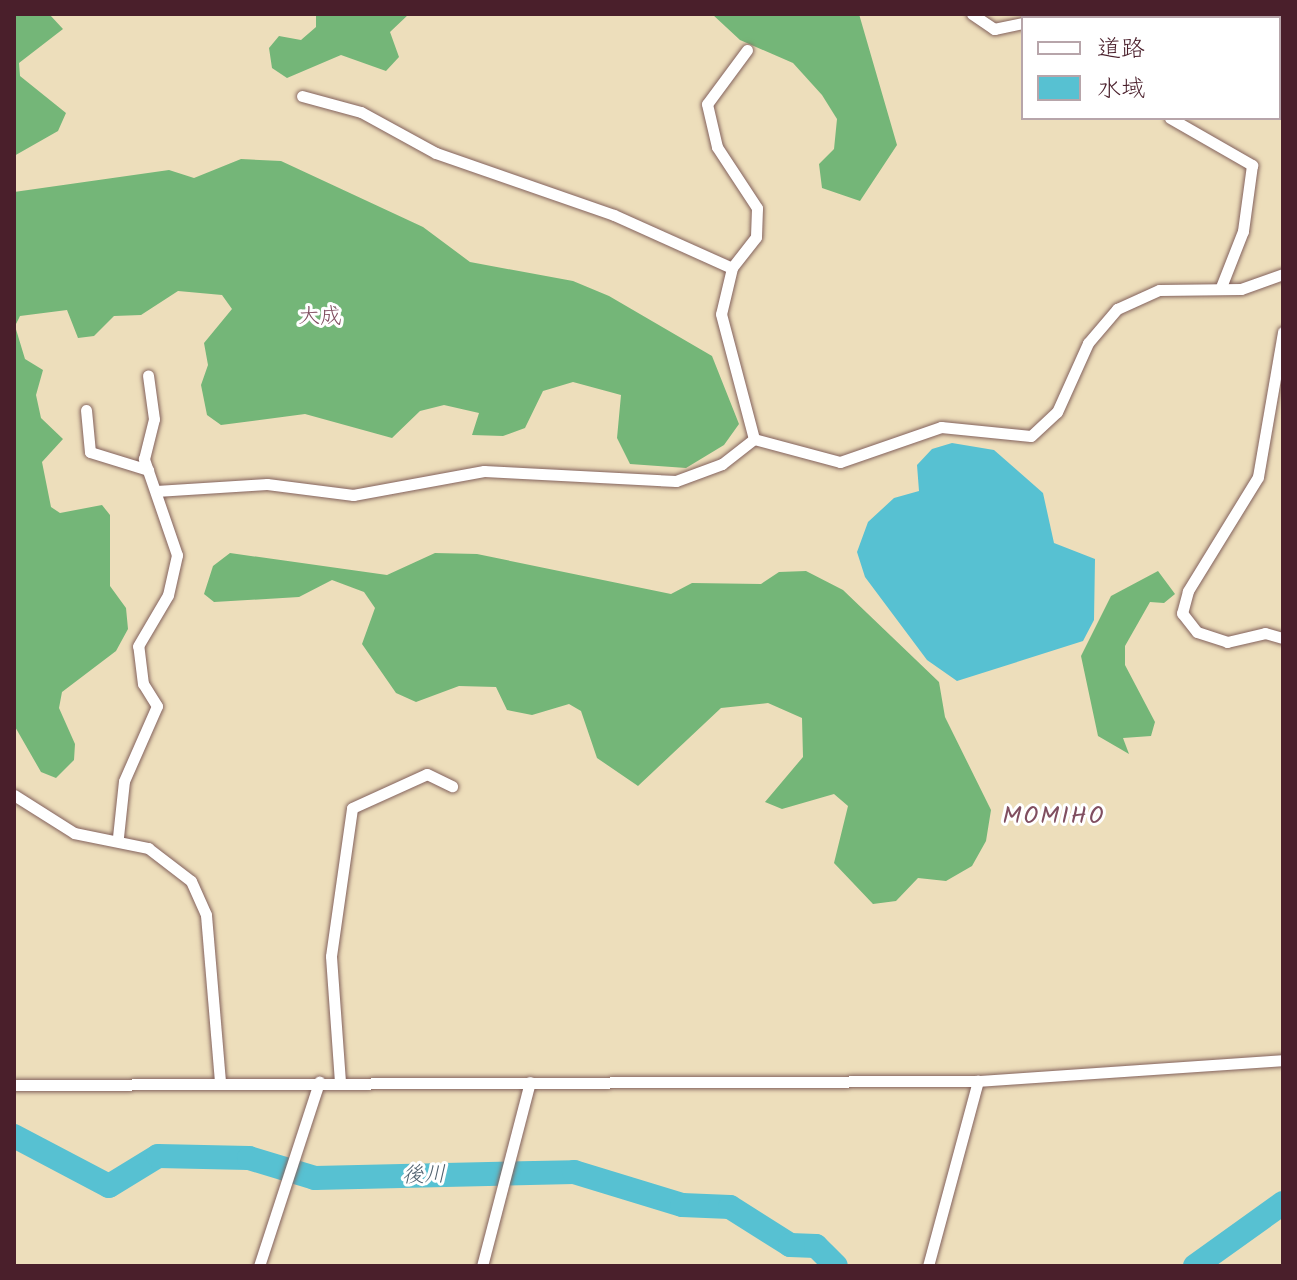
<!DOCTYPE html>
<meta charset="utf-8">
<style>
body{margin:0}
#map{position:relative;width:1297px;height:1280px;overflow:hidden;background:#eddebb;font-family:Kalam,"Klee One",sans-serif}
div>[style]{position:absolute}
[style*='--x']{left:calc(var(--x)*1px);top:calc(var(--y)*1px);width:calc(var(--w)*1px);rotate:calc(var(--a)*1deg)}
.forest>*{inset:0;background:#74b678}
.water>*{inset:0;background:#57c1d2}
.river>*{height:24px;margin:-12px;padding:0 12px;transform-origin:12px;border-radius:12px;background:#57c1d2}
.roads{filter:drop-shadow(0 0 2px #83625d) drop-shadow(0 0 2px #83625d)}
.minor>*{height:11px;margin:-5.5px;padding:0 5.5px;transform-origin:5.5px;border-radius:5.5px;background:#fff}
span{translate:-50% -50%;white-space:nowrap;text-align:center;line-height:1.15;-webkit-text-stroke:6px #fff;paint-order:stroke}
.neighbourhood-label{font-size:22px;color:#804e60}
.water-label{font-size:22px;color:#4f606e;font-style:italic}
.quarter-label{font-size:24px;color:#804e60;letter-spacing:2px}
.frame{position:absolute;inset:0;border:16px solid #4a1f2b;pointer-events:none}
.legend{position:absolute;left:1021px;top:16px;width:260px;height:104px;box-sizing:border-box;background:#fff;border:2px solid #b7a5aa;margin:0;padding:10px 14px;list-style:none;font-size:24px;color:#4a1f2b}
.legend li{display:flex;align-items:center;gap:16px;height:40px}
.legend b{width:40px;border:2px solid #b7a5aa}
</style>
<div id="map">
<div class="forest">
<div style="clip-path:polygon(14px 14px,50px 15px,63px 29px,19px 63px,20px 76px,66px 113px,58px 131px,14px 156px)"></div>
<div style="clip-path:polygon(316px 14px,409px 14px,390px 32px,399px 57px,386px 71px,341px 55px,287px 78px,272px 68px,269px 48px,279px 36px,301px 40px,316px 27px)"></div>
<div style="clip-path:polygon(712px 14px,859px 14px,897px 145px,860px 201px,822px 188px,819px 164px,834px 149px,837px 119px,822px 95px,793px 63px,740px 40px)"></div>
<div style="clip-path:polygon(241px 159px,281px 161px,423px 227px,470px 262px,573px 281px,609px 296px,712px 356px,739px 424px,724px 445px,686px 468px,630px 464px,617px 438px,621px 395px,573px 382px,543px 391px,525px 428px,503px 436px,472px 435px,479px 413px,444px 405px,420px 411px,392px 438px,305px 414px,221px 425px,207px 415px,201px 385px,208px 365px,204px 343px,232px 309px,222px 295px,178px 291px,141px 315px,114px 316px,94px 336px,78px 338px,67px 310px,20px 316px,15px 326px,25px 359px,43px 370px,36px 395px,41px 418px,63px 439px,42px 462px,51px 507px,60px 513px,102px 505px,110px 515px,110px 586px,126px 608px,128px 629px,116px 651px,62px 692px,59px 708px,75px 744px,74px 760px,56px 778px,41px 772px,14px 725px,14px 192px,169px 170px,194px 178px)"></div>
<div style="clip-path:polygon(230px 553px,387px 575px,435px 553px,477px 554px,671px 594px,692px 583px,761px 584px,779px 572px,806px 571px,843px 590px,939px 682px,945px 717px,991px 810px,986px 841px,972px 866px,946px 881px,918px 878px,896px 901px,873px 904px,834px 863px,848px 806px,834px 794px,782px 809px,765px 802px,803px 757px,802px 718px,768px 703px,721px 708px,638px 786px,597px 758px,581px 711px,569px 704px,532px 715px,507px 710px,496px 687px,459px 686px,416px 702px,396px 693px,362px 644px,375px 608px,364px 592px,332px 580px,299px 597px,214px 602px,204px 594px,213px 566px)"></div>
<div style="clip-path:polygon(1158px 571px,1175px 594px,1164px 603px,1150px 602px,1125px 646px,1125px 665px,1155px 722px,1151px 736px,1123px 738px,1129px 754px,1098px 736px,1081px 656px,1111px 596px)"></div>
</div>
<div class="water">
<div style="clip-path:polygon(952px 443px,994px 450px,1043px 493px,1054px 543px,1095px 559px,1094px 620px,1083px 641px,957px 681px,927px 660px,865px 577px,857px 552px,868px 522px,894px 498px,919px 491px,917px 465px,932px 449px)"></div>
</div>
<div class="river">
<div style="--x:14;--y:1136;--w:107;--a:27.8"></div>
<div style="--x:109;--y:1186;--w:57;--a:-31.5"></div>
<div style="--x:158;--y:1156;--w:91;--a:1.3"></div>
<div style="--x:249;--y:1158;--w:69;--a:16.9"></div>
<div style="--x:315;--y:1178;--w:259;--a:-1.3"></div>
<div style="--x:574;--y:1172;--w:113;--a:17"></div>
<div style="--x:682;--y:1205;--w:48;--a:2.4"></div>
<div style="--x:730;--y:1207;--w:71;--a:32.3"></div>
<div style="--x:790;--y:1245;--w:26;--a:2"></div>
<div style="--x:816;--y:1246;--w:28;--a:45"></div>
<div style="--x:1195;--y:1266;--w:108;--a:-35.6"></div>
</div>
<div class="roads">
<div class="minor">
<div style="--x:972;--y:14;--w:27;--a:34"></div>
<div style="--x:994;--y:29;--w:30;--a:-12"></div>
<div style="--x:1034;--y:18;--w:33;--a:0"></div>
<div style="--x:1136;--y:18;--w:4;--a:-76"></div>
<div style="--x:747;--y:50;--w:67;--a:126.5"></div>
<div style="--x:707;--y:104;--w:44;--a:76.9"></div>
<div style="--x:717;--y:147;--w:73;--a:56.7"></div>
<div style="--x:757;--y:208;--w:29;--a:92"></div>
<div style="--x:756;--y:237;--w:39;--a:128"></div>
<div style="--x:732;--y:268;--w:47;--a:103.4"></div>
<div style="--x:721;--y:314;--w:129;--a:75.2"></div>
<div style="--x:302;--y:96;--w:61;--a:15.2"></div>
<div style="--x:361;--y:112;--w:85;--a:28.7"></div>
<div style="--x:436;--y:153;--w:188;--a:19.2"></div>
<div style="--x:614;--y:215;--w:129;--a:24.2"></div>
<div style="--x:1170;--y:118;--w:95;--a:29.8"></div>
<div style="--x:1252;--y:165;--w:67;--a:97.8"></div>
<div style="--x:1243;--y:231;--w:60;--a:111.4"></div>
<div style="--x:1283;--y:332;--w:147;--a:99.8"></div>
<div style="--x:1258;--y:477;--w:134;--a:121.6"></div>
<div style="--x:1188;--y:591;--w:23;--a:105"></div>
<div style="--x:1182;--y:613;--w:24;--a:52"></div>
<div style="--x:1197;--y:632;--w:32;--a:18"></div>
<div style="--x:1227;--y:642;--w:39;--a:-13"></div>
<div style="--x:1265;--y:633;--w:19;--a:16"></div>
<div style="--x:86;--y:410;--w:42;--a:84.6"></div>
<div style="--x:90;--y:452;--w:61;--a:17.2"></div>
<div style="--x:156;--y:491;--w:111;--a:-3.6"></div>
<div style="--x:267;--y:484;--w:87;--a:7.3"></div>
<div style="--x:353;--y:495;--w:133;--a:-10.4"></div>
<div style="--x:484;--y:471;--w:192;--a:3"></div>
<div style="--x:676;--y:481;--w:49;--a:-20.3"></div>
<div style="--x:722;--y:464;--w:41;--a:-38"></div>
<div style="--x:754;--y:439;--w:89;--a:15"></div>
<div style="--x:840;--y:462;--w:107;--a:-19.1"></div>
<div style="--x:941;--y:427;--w:90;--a:5.7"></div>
<div style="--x:1031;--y:436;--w:35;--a:-43"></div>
<div style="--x:1057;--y:412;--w:76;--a:-65.8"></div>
<div style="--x:1088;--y:343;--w:45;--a:-49.5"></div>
<div style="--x:1117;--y:309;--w:46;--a:-24.3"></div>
<div style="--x:1159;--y:290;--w:82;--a:-0.7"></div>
<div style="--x:1241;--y:289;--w:45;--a:-19.7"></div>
<div style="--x:14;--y:795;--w:71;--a:32.3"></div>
<div style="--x:74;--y:833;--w:76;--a:11.5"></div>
<div style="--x:148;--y:848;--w:54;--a:37.5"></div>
<div style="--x:191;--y:881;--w:37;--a:66"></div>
<div style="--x:206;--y:915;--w:169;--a:85.2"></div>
<div style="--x:118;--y:837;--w:56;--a:-83.9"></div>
<div style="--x:124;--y:781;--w:82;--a:-66.3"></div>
<div style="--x:157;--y:706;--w:26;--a:-122"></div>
<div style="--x:143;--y:684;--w:38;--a:-97"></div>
<div style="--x:138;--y:646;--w:59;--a:-59.5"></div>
<div style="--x:168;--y:595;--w:41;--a:-77.3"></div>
<div style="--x:177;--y:555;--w:102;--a:-109"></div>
<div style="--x:144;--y:459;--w:41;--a:-76"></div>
<div style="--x:154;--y:419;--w:44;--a:-97.8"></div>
<div style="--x:340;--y:1082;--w:126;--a:-94.1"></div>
<div style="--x:331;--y:956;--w:149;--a:-81.9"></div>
<div style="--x:352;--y:808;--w:82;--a:-24.4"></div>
<div style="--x:427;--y:774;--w:28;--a:26"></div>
<div style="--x:14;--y:1085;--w:964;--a:-0.24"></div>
<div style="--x:978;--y:1081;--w:306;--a:-3.9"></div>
<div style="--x:259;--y:1266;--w:194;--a:-71.9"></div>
<div style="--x:482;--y:1266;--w:190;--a:-75.4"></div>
<div style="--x:928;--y:1266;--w:192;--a:-74.9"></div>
</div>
</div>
<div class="neighbourhood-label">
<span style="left:320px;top:318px">大成</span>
</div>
<div class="water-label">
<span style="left:424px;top:1176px;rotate:-1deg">後川</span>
</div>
<div class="quarter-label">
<span style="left:1054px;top:817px">MOMIHO</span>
</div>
<div class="frame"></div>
<ul class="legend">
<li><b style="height:10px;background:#fff"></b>道路</li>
<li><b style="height:22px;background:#57c1d2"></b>水域</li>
</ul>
</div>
